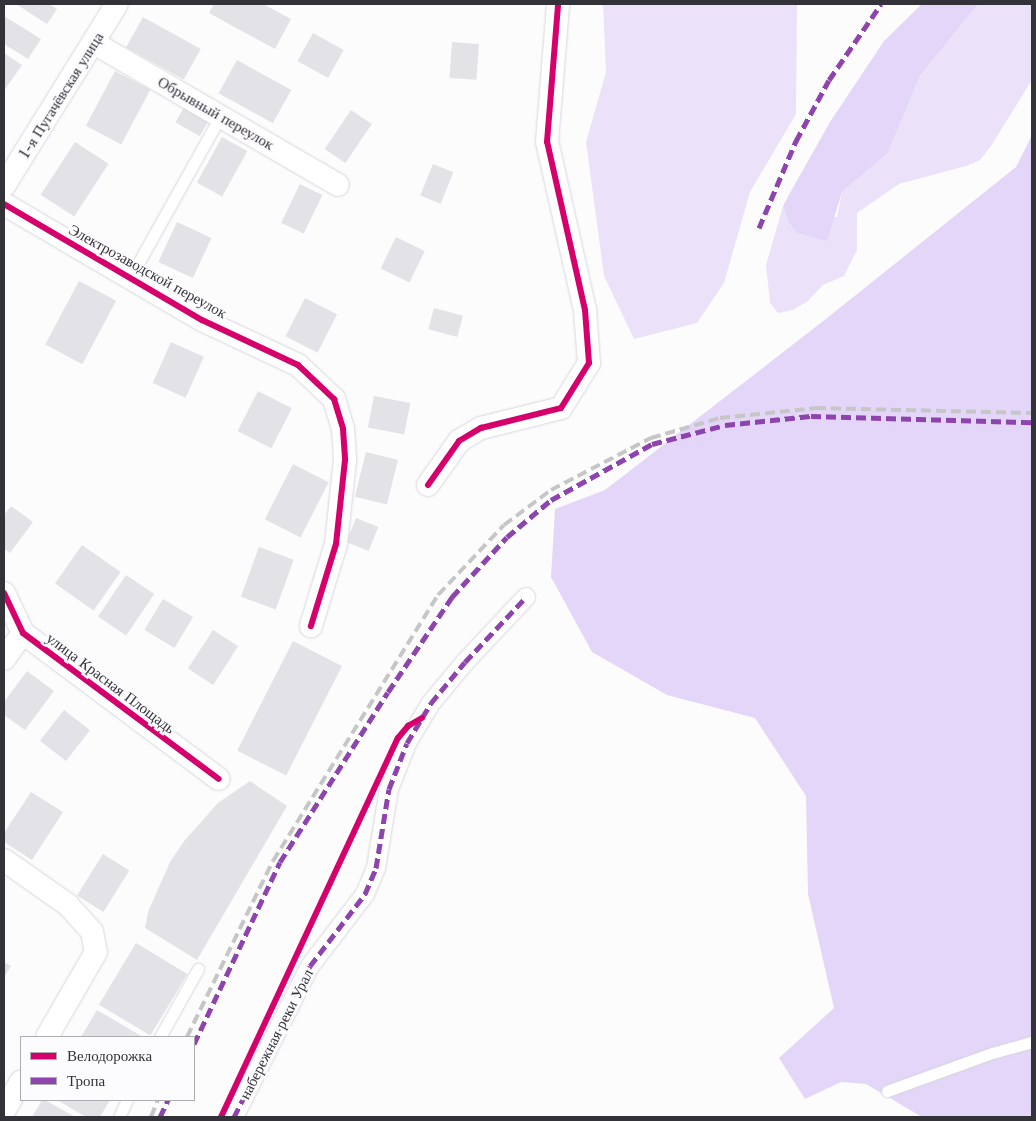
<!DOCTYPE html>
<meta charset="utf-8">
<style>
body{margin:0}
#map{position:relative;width:1036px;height:1121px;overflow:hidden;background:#fcfcfd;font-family:"Libre Baskerville",serif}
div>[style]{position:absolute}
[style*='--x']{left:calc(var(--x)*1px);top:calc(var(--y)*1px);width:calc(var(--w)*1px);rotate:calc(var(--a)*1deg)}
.green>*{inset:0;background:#ebe2fa}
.forest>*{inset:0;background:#e3d6f9}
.building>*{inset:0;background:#e3e2e6;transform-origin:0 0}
.roads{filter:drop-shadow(0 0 1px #d8d7db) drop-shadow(0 0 1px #d8d7db)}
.service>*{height:11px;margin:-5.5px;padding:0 5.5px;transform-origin:5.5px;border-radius:5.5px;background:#fff}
.pedestrian>*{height:18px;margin:-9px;padding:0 9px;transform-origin:9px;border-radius:9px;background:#fff}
.minor>*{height:22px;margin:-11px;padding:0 11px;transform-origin:11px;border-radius:11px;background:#fff}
.rail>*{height:4px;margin-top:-2px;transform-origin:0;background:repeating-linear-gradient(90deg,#c6c6c7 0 10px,transparent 0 15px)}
.quiet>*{height:5px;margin-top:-2.5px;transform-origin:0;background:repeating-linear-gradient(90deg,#8e44ad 0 10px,transparent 0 15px)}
.cycleway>*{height:6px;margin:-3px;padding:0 3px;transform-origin:3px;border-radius:3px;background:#d6006c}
span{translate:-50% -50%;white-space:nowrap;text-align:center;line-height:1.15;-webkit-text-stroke:5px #fcfbfe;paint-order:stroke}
.street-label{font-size:15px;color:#343239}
.frame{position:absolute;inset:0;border:5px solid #343239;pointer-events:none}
.legend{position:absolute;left:20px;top:1036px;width:175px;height:65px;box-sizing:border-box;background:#fcfbfe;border:1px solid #acabaf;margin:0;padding:6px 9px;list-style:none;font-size:15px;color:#343239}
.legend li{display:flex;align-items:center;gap:10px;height:25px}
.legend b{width:25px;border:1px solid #acabaf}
</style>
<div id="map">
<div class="green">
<div style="clip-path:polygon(603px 4px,797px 4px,796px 114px,750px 192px,724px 283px,697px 323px,634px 339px,604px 276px,586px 142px,606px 72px)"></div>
<div style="clip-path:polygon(978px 4px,1032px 4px,1032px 80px,991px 146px,980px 160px,966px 166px,899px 184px,857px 213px,857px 250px,844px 276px,823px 285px,808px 301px,793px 310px,778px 313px,770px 303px,766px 265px,783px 206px,788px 221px,837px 217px,842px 192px,888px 153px,920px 76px)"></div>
</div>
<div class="forest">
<div style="clip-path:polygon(922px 4px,978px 4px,920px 76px,888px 153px,842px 192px,827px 241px,797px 233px,788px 221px,783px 206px,790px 193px,830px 122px,884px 41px)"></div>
<div style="clip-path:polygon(1032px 135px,1032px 1117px,922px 1117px,866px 1084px,841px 1082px,805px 1099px,779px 1058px,834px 1008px,808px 894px,806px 796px,755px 718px,667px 695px,592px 652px,551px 577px,555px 509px,605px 490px,822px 322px,1016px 167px)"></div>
</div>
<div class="building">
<div style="clip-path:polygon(16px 4px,49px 4px,57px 9px,47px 24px)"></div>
<div style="clip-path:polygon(214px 4px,263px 4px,291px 19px,275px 49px,209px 13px)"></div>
<div style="clip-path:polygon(4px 16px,41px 39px,28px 59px,4px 44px)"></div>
<div style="left:143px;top:17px;width:66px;height:35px;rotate:29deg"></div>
<div style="left:313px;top:33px;width:35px;height:32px;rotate:29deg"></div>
<div style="left:452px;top:42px;width:27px;height:36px;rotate:4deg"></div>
<div style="clip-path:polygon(4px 53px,22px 65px,4px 91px)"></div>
<div style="left:237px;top:60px;width:62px;height:38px;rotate:29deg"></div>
<div style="left:115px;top:71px;width:40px;height:62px;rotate:28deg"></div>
<div style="left:186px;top:104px;width:28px;height:21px;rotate:30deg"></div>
<div style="left:351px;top:110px;width:25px;height:47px;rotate:34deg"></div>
<div style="left:222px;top:137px;width:29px;height:52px;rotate:29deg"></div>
<div style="left:75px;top:142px;width:40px;height:63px;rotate:33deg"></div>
<div style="left:433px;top:164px;width:22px;height:34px;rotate:22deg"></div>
<div style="left:300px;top:184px;width:25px;height:43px;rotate:26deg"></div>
<div style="left:177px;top:222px;width:38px;height:44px;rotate:25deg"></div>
<div style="left:396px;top:237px;width:32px;height:35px;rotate:26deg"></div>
<div style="left:79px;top:281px;width:42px;height:72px;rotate:28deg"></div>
<div style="left:305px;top:298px;width:36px;height:43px;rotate:27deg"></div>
<div style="left:434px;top:308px;width:30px;height:22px;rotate:15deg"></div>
<div style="left:171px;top:342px;width:36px;height:45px;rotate:24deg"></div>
<div style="left:258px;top:391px;width:38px;height:45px;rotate:27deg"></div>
<div style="left:374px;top:396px;width:37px;height:32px;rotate:11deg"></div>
<div style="left:366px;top:452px;width:33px;height:46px;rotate:14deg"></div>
<div style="left:293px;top:464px;width:40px;height:62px;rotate:27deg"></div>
<div style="clip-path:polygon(11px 506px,33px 522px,10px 553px,4px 549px,4px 515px)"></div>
<div style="left:356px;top:518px;width:24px;height:26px;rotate:22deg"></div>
<div style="left:82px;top:545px;width:47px;height:47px;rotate:35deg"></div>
<div style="left:259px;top:547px;width:37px;height:53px;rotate:20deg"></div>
<div style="left:126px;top:575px;width:34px;height:50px;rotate:34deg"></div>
<div style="left:163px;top:599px;width:35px;height:36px;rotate:31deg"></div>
<div style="left:213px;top:630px;width:30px;height:46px;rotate:33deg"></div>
<div style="left:293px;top:641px;width:55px;height:123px;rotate:27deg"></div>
<div style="clip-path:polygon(27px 671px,54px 691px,25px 730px,4px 715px,4px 702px)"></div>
<div style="left:64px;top:710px;width:33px;height:39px;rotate:38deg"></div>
<div style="clip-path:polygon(250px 781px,287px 806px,197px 960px,145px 928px,148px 912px,170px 862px,185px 840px,218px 803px)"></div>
<div style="clip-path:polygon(31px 792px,63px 812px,32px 860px,4px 842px,4px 833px)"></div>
<div style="left:103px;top:854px;width:31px;height:49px;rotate:32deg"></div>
<div style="left:136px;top:943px;width:60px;height:72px;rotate:31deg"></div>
<div style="clip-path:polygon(4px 962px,11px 966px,4px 977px)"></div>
<div style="clip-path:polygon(97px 1010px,143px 1037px,81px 1037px)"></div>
<div style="clip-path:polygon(42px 1100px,45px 1100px,75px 1117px,32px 1117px)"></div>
<div style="clip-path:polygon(57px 1100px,110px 1100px,100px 1117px,86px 1117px)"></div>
</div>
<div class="roads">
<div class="service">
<div style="--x:131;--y:276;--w:184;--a:-60.8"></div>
<div style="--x:160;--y:1037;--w:78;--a:-60.8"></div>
<div style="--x:887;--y:1091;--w:112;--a:-19.9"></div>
<div style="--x:992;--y:1053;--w:41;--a:-15.4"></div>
<div style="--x:119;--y:1117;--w:19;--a:-65"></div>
</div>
<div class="pedestrian">
<div style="--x:234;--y:1117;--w:169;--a:-63.3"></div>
<div style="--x:310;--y:966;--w:91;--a:-52.6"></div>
<div style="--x:365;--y:894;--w:28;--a:-67"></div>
<div style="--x:376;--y:868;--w:80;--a:-80.7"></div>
<div style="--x:389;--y:789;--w:49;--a:-68.6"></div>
<div style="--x:407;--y:743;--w:47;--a:-59"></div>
<div style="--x:431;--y:703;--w:53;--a:-50.3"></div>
<div style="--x:465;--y:662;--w:89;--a:-46.8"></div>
</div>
<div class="minor">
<div style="--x:94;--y:43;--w:282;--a:30.2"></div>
<div style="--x:4;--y:186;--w:214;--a:-58.2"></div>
<div style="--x:4;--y:204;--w:229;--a:30.4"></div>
<div style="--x:202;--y:320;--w:106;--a:25.1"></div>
<div style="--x:298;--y:365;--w:50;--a:43.4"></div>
<div style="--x:334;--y:399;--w:31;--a:73"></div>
<div style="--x:343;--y:429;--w:31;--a:86"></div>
<div style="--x:345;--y:460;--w:84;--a:96.1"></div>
<div style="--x:336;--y:544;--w:86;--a:107"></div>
<div style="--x:428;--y:485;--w:54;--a:-54.8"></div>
<div style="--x:459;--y:441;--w:26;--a:-31"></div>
<div style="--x:481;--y:428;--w:82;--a:-14"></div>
<div style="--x:561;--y:408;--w:53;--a:-58.1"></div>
<div style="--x:589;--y:363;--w:53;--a:-94.3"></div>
<div style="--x:585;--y:310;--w:172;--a:-102.7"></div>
<div style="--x:547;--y:142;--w:138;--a:-85.4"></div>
<div style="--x:4;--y:593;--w:44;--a:64.6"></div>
<div style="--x:23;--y:633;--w:244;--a:36.7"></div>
<div style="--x:4;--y:659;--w:32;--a:-54"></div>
<div style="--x:4;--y:860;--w:78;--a:35.1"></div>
<div style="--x:68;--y:905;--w:36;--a:48"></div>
<div style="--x:92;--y:932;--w:20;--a:79"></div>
<div style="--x:96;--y:952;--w:98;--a:120"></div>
<div style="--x:4;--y:1111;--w:34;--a:-60"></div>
</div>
</div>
<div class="rail">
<div style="--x:187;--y:1037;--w:196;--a:-64"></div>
<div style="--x:273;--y:861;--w:313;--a:-58.2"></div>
<div style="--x:438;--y:595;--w:96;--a:-46.7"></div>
<div style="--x:504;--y:525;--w:59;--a:-36.7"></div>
<div style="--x:551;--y:490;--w:113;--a:-27.5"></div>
<div style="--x:651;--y:438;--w:72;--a:-16.2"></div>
<div style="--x:720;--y:418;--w:97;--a:-5.9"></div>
<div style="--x:816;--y:408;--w:216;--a:1.3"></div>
<div style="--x:151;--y:1117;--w:18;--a:-68"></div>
</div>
<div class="quiet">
<div style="--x:759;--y:228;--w:95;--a:-67"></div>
<div style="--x:796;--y:141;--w:69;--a:-61.6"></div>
<div style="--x:829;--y:80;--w:92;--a:-55.6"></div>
<div style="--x:194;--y:1044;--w:201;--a:-64.7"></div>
<div style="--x:280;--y:862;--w:201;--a:-57.6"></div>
<div style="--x:388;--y:692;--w:115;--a:-56"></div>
<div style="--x:452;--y:597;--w:81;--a:-47.5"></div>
<div style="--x:507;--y:537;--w:57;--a:-40.1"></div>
<div style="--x:551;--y:500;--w:115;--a:-29"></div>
<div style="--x:652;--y:444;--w:75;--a:-14.6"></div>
<div style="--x:725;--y:425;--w:86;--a:-6"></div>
<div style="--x:811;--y:416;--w:221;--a:1.6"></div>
<div style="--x:160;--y:1117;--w:19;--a:-65"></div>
<div style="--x:234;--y:1117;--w:169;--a:-63.3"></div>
<div style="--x:310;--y:966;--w:91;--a:-52.6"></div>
<div style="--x:365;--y:894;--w:28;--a:-67"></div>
<div style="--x:376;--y:868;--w:80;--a:-80.7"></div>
<div style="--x:389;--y:789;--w:49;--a:-68.6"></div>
<div style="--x:407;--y:743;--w:47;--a:-59"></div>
<div style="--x:431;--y:703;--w:53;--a:-50.3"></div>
<div style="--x:465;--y:662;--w:89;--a:-46.8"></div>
</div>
<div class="cycleway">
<div style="--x:4;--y:204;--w:229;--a:30.4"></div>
<div style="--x:202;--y:320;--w:106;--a:25.1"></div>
<div style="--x:298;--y:365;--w:50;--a:43.4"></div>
<div style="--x:334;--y:399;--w:31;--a:73"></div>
<div style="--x:343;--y:429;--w:31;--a:86"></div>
<div style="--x:345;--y:460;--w:84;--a:96.1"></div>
<div style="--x:336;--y:544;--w:86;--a:107"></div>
<div style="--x:428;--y:485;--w:54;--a:-54.8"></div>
<div style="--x:459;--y:441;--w:26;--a:-31"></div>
<div style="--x:481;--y:428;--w:82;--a:-14"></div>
<div style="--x:561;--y:408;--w:53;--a:-58.1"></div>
<div style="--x:589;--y:363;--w:53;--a:-94.3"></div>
<div style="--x:585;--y:310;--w:172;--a:-102.7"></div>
<div style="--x:547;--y:142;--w:138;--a:-85.4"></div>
<div style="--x:4;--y:593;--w:44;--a:64.6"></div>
<div style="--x:23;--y:633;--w:244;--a:36.7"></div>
<div style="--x:221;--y:1117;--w:418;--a:-65"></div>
<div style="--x:398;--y:738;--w:16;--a:-50"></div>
<div style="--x:408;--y:726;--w:16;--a:-30"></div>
</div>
<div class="street-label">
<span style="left:61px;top:95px;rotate:-58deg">1-я Пугачёвская улица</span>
<span style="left:216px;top:113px;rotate:30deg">Обрывный переулок</span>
<span style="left:148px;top:271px;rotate:29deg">Электрозаводской переулок</span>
<span style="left:111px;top:683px;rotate:37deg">улица Красная Площадь</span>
<span style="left:276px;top:1034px;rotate:-63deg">набережная реки Урал</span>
</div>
<div class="frame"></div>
<ul class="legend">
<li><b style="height:6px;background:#d6006c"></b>Велодорожка</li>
<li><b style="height:6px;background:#8e44ad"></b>Тропа</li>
</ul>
</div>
